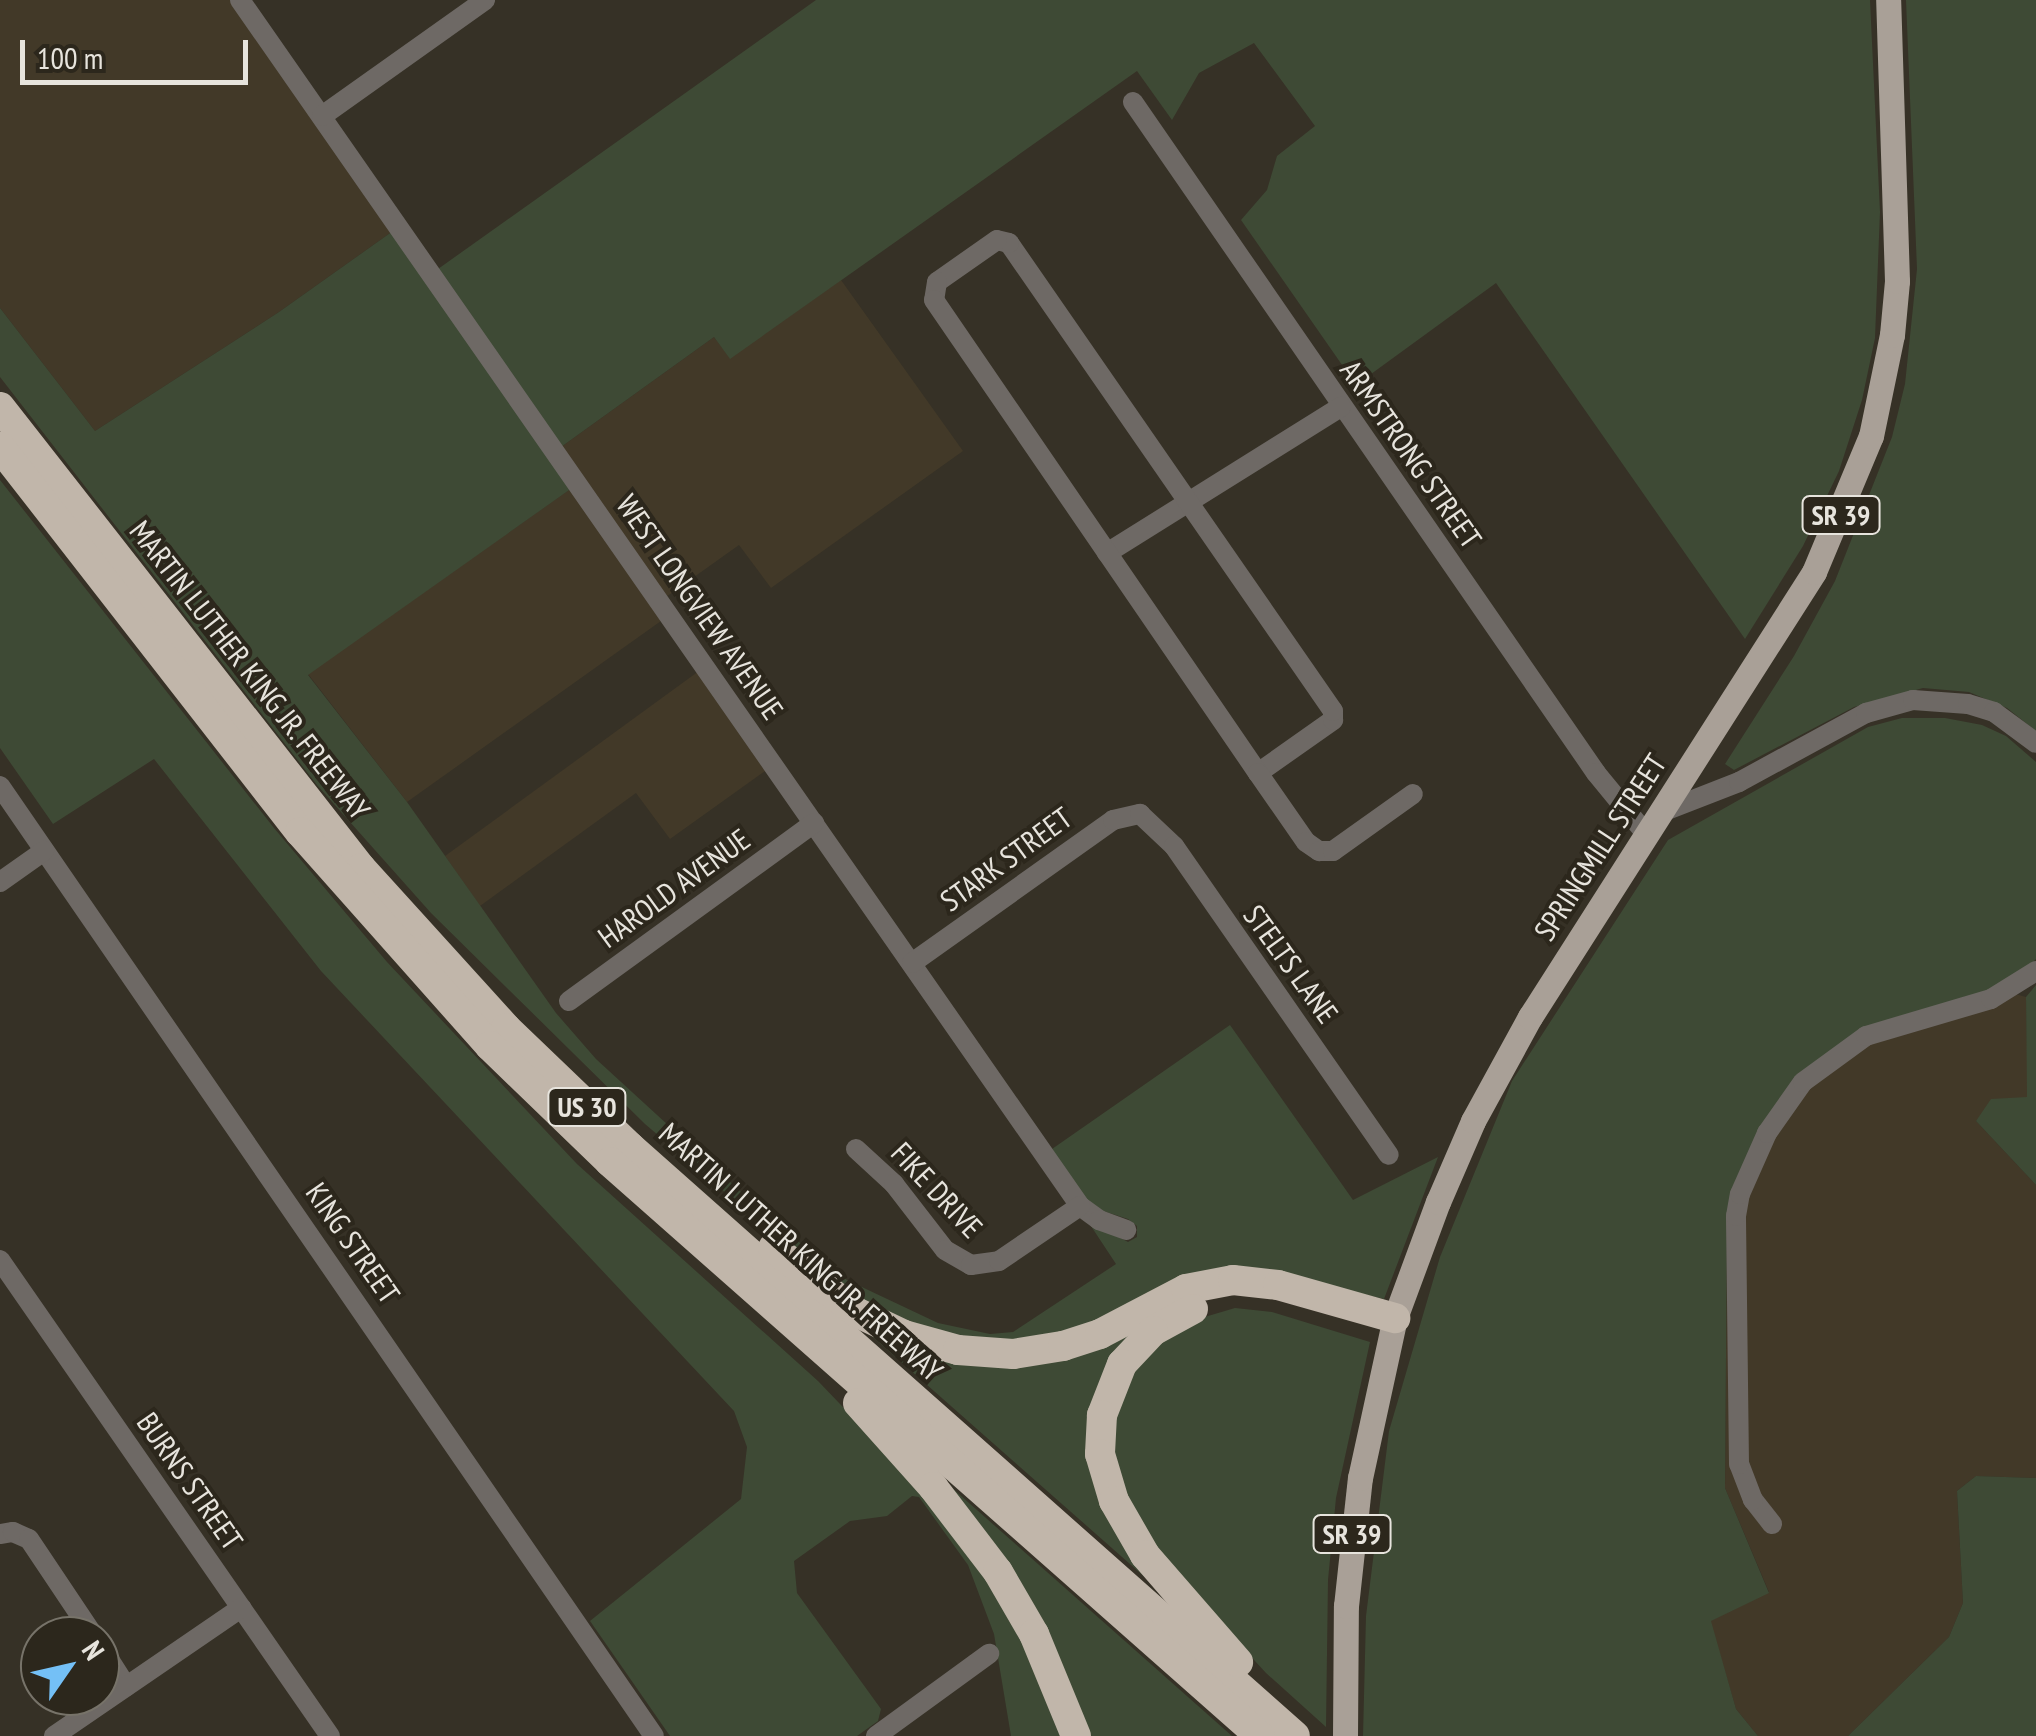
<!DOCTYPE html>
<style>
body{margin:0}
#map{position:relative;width:2036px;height:1736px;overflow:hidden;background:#363126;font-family:"PT Sans Narrow",sans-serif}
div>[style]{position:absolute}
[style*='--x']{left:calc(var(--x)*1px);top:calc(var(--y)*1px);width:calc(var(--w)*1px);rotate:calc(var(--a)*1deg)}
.built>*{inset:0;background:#423928}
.green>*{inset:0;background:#3e4a35}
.minor>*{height:20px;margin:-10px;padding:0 10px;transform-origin:10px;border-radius:10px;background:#6e6965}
.major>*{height:25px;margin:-12.5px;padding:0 12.5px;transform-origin:12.5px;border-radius:12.5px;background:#a9a097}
.highway>*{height:30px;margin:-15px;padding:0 15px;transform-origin:15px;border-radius:15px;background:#c1b6aa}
span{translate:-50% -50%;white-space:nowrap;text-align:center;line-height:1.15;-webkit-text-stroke:8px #2c271c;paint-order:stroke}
.shield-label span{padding:2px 8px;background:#2c271c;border:2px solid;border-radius:8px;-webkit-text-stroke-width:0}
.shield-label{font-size:28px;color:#e7e4dd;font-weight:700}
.street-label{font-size:30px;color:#e7e4dd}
.north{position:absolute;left:20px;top:1616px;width:100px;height:100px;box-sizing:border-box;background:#2c271c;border:2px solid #777369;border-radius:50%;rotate:56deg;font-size:28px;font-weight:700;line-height:40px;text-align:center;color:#e7e4dd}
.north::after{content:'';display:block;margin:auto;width:35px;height:45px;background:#74c0f6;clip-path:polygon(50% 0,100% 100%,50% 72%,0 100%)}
.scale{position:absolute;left:20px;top:40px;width:228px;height:45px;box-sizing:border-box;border:5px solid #e7e4dd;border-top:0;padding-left:12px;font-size:30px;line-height:35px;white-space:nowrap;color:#e7e4dd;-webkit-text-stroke:8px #2c271c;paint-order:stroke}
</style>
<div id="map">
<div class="built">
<div style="clip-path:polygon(0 0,232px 0,393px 231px,279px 312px,95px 431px,0 308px)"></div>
<div style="clip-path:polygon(841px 280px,963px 451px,771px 588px,739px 545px,659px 602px,668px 616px,407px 802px,308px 674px,583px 480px,561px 447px,714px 337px,730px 358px)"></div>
<div style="clip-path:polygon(703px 668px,772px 766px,670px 839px,636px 793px,480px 906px,445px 856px)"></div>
<div style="clip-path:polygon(1993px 988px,2026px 997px,2028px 1097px,1976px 1121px,2036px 1185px,2036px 1478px,1976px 1476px,1957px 1491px,1963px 1603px,1949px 1637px,1848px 1736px,1758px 1736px,1736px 1709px,1710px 1621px,1769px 1592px,1725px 1488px,1727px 1219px,1798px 1077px)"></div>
</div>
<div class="green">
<div style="clip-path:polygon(816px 0,1870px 0,1880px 212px,1875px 338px,1862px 400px,1839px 471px,1803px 546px,1745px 639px,1496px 283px,1356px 385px,1241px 220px,1267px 190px,1277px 156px,1315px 126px,1254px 43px,1199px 73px,1172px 120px,1137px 71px,730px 359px,714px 337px,561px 447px,438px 269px)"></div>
<div style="clip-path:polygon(1906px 0,2036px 0,2036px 731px,2007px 708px,1969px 692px,1923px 688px,1854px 707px,1734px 770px,1725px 764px,1794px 656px,1835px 581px,1892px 437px,1905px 384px,1917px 269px)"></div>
<div style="clip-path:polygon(393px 231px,572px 488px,308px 675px,407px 802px,556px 1013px,596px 1059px,775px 1223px,847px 1280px,938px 1323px,990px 1334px,1013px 1332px,1116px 1264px,1087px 1220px,1128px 1242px,1137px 1237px,1137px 1226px,1128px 1219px,1097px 1209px,1086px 1199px,1052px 1149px,1230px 1025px,1353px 1200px,1438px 1157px,1384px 1299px,1273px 1273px,1066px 1336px,997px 1345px,896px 1322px,817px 1271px,645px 1124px,431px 913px,317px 785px,0 377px,0 308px,95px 431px,279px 312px)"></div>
<div style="clip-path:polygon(0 480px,274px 828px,387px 962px,577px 1164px,818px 1381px,886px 1452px,1001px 1593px,1066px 1736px,1011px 1736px,994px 1634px,968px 1565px,919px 1497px,912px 1496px,887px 1516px,850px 1521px,794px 1561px,797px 1593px,881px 1709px,878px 1721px,857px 1736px,670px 1736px,590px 1621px,741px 1499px,747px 1447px,734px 1411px,321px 971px,154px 759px,53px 824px,0 748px)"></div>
<div style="clip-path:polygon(1902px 718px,1945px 718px,1982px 725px,2006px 736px,2036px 762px,2036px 959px,2025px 971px,1993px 988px,1798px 1077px,1727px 1220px,1725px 1488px,1769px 1593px,1711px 1621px,1736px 1709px,1758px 1736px,1363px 1736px,1366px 1616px,1389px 1431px,1440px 1257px,1512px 1081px,1668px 840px,1868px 727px)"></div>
<div style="clip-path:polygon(2036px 985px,2036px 1185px,1976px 1121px,1991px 1099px,2027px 1097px,2026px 997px)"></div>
<div style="clip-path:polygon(1235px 1308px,1272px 1312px,1370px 1342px,1336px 1498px,1328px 1580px,1326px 1727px,1266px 1673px,1163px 1561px,1119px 1488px,1110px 1426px,1124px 1379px,1181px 1324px)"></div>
<div style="clip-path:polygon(1141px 1322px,1095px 1400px,1156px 1587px,866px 1331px,945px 1358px)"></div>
<div style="clip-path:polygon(1976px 1476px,2036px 1478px,2036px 1736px,1848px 1736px,1949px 1637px,1963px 1603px,1957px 1491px)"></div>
<div style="clip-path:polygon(942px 1479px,1232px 1736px,1086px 1736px)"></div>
</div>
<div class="minor">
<div style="--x:240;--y:0;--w:1470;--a:55.14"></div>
<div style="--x:1080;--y:1206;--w:24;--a:36"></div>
<div style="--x:1099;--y:1220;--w:29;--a:20"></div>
<div style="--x:1133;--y:102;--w:815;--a:55.39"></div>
<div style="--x:1596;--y:773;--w:80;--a:50.6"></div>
<div style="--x:322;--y:116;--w:200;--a:-35.4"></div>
<div style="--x:1107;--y:553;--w:276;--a:-32"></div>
<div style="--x:1258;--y:773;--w:92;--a:-35.2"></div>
<div style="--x:1333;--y:720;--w:9;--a:-90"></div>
<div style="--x:1333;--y:711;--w:569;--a:-124.7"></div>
<div style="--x:1009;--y:243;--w:12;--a:-166"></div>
<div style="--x:997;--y:240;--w:73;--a:145"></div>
<div style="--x:937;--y:282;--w:18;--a:99"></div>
<div style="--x:934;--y:300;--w:573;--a:55.59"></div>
<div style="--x:1258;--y:773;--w:84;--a:55.2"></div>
<div style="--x:1306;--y:842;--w:16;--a:35"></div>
<div style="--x:1319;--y:851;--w:14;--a:0"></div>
<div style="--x:1333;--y:851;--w:98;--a:-35.5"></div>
<div style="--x:0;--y:786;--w:1153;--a:55.46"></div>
<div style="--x:1662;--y:812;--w:83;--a:-21.3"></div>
<div style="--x:1739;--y:782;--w:145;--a:-28.5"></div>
<div style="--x:1866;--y:713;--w:49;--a:-15.5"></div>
<div style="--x:1913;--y:700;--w:55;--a:4.2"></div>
<div style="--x:1968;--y:704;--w:27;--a:17"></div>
<div style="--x:1994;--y:712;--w:52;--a:36.4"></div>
<div style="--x:0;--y:882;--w:54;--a:-35.2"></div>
<div style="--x:912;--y:963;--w:247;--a:-35.4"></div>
<div style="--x:1113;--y:820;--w:28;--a:-13"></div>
<div style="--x:1140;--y:814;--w:47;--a:43.3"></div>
<div style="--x:1174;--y:846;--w:376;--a:55.2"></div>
<div style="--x:569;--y:1001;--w:303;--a:-36"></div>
<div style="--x:856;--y:1149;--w:52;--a:42.6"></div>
<div style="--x:894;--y:1184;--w:83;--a:52.3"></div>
<div style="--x:945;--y:1250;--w:30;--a:30"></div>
<div style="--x:971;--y:1265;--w:28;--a:-8"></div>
<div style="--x:999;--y:1261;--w:98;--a:-34.2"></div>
<div style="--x:0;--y:1260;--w:579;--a:55.27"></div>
<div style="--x:1772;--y:1524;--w:31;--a:-128"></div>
<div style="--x:1753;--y:1500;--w:39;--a:-111"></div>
<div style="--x:1739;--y:1464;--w:248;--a:-90.7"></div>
<div style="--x:1736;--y:1216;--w:22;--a:-80"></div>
<div style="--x:1740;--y:1194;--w:67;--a:-66.1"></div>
<div style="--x:1767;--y:1133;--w:62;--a:-54.8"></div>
<div style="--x:1803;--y:1082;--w:78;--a:-36.1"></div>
<div style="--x:1866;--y:1036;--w:130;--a:-16.5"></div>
<div style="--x:1991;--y:999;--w:53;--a:-31.9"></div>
<div style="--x:0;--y:1534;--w:13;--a:-9"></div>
<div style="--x:13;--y:1532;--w:17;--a:24"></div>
<div style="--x:29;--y:1539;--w:117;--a:56.2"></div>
<div style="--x:100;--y:1645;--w:49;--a:57.6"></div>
<div style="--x:54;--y:1736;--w:227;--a:-34.4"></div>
<div style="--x:876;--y:1736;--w:140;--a:-36"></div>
</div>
<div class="major">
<div style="--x:1345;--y:1736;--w:130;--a:-89.6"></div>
<div style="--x:1346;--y:1606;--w:129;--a:-83.8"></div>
<div style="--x:1360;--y:1478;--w:164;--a:-77.7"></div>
<div style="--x:1395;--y:1318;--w:124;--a:-69.7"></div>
<div style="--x:1438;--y:1202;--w:88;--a:-66.6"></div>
<div style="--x:1473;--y:1121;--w:119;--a:-61.3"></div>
<div style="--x:1530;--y:1017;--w:528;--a:-57.45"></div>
<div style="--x:1814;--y:572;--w:147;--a:-67.3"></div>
<div style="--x:1871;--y:436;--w:103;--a:-78.3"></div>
<div style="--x:1892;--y:335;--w:54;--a:-84.7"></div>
<div style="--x:1897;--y:281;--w:281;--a:-91.8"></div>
</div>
<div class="highway">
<div style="--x:0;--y:407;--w:586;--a:51.94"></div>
<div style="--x:361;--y:868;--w:216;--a:47.8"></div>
<div style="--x:506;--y:1028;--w:172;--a:43.8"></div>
<div style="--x:630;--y:1147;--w:888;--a:41.53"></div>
<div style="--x:0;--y:447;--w:488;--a:52.1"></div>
<div style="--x:300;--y:832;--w:286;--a:48.4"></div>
<div style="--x:490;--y:1046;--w:167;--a:44"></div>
<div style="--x:610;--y:1162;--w:867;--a:41.45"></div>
<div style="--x:773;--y:1248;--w:105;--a:37.6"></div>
<div style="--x:856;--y:1312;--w:53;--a:25.6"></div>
<div style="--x:904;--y:1335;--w:56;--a:15.5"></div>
<div style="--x:958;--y:1350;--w:55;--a:4.2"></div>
<div style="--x:1013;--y:1354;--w:51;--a:-9.1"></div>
<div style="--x:1063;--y:1346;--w:39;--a:-18"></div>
<div style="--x:1100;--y:1334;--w:97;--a:-27.6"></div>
<div style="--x:1186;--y:1289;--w:48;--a:-10.8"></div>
<div style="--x:1233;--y:1280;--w:45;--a:6.3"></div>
<div style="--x:1278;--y:1285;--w:122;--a:15.8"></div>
<div style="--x:1193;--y:1309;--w:46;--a:151.2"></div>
<div style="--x:1153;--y:1331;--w:45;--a:133.2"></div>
<div style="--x:1122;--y:1364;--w:55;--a:111.4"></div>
<div style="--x:1102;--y:1415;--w:39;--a:93"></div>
<div style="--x:1100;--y:1454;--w:49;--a:73.4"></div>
<div style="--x:1114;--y:1501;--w:62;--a:60.1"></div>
<div style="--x:1145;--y:1555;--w:142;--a:49"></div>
<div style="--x:858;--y:1403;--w:113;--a:48.2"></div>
<div style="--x:933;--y:1487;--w:107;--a:52.6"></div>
<div style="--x:998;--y:1572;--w:72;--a:59.9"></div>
<div style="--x:1034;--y:1634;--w:110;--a:67.6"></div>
</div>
<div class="shield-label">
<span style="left:1841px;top:515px">SR 39</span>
<span style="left:587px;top:1107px">US 30</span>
<span style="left:1352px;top:1534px">SR 39</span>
</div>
<div class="street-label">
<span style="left:1411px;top:454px;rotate:55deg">ARMSTRONG STREET</span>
<span style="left:700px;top:607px;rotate:55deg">WEST LONGVIEW AVENUE</span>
<span style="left:250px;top:670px;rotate:52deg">MARTIN LUTHER KING JR. FREEWAY</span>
<span style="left:1600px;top:847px;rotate:-57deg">SPRINGMILL STREET</span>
<span style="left:1006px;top:859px;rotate:-36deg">STARK STREET</span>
<span style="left:674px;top:888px;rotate:-36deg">HAROLD AVENUE</span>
<span style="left:1291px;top:964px;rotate:54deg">STELTS LANE</span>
<span style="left:937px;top:1190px;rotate:47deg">FIKE DRIVE</span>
<span style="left:353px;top:1243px;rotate:55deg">KING STREET</span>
<span style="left:801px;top:1252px;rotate:42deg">MARTIN LUTHER KING JR. FREEWAY</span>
<span style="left:190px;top:1481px;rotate:55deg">BURNS STREET</span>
</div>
<div class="north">N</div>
<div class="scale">100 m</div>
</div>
